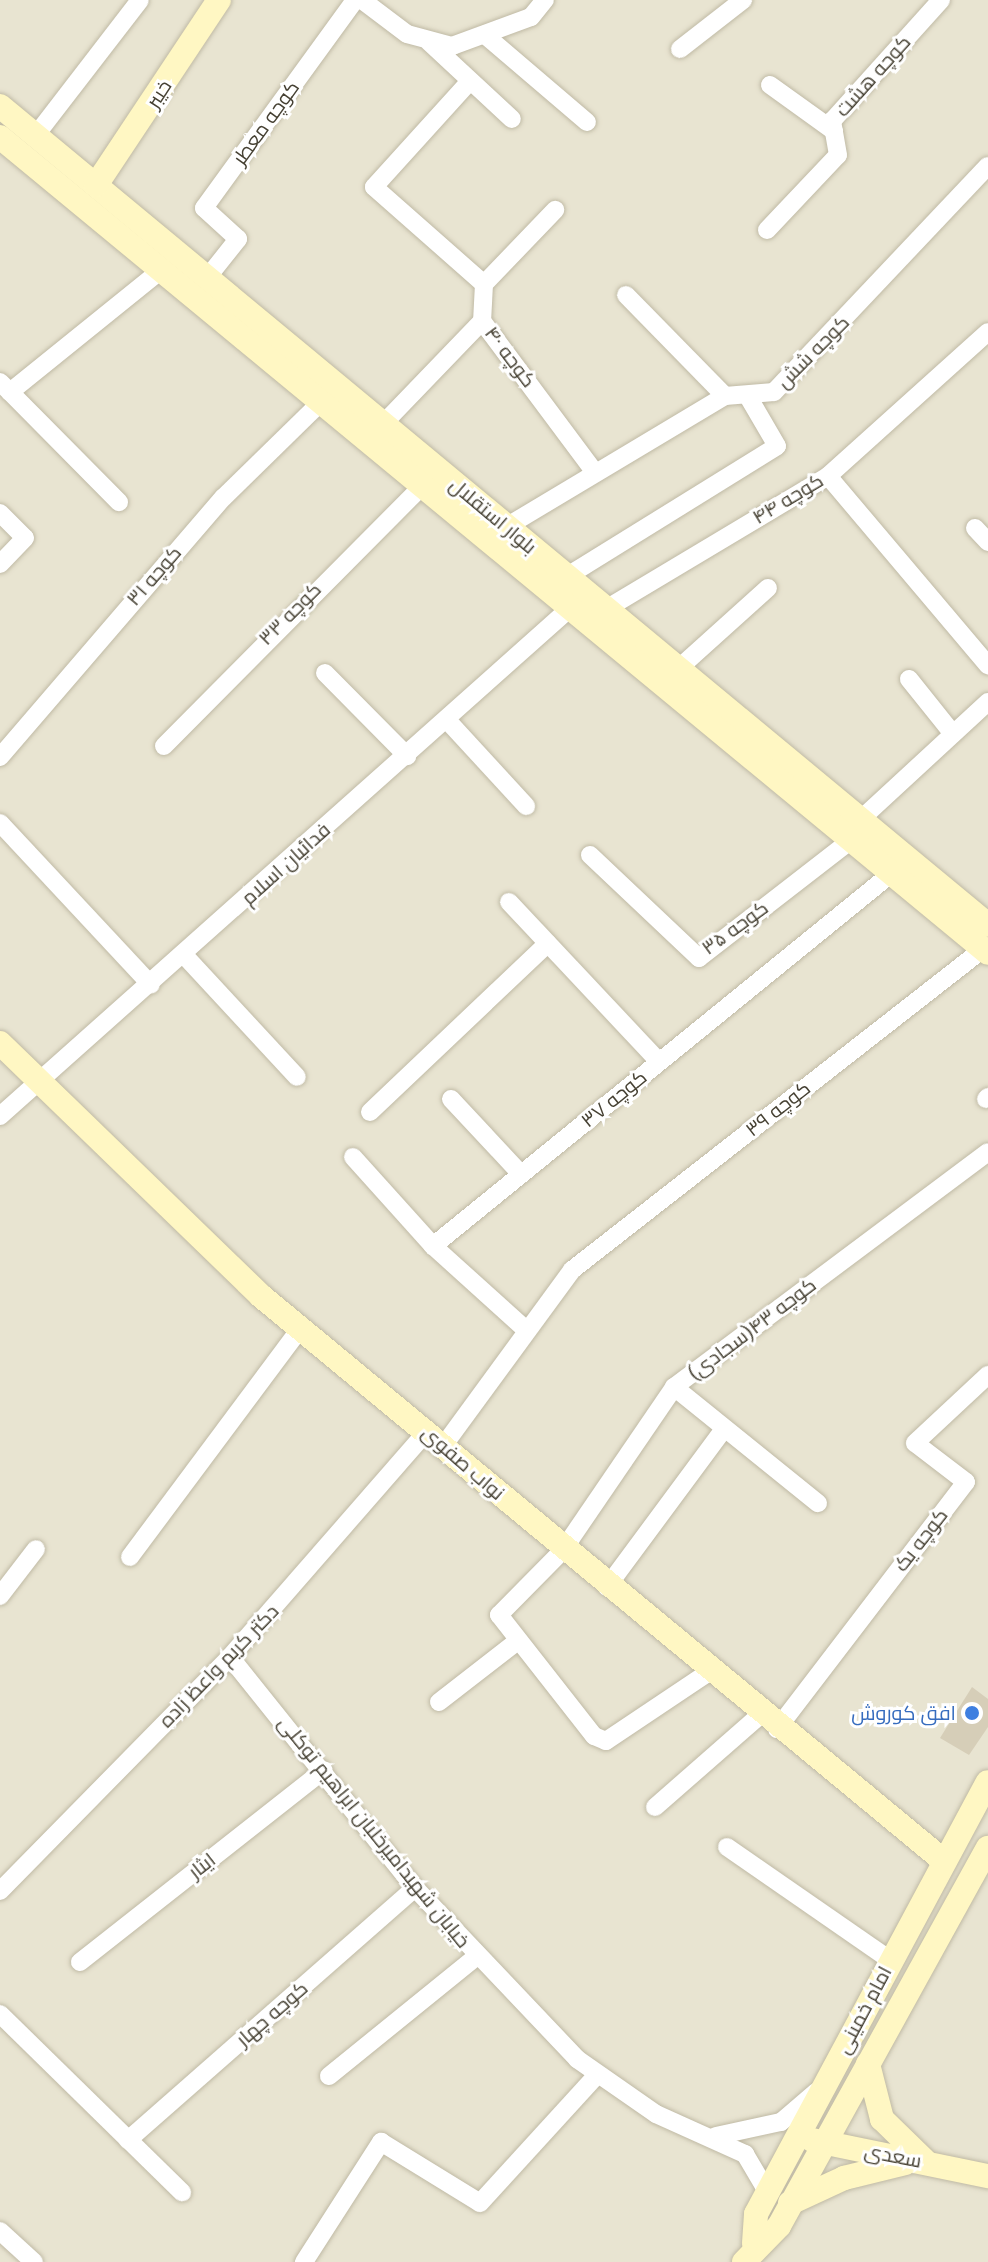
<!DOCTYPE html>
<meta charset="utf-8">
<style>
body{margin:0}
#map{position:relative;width:988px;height:2262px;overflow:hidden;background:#f4f1e4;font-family:Roboto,Cairo,sans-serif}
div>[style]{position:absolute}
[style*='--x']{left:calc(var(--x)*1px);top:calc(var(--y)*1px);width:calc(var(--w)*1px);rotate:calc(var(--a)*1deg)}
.residential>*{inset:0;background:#e8e4d1;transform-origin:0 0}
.building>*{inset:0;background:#d6ceb8}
.roads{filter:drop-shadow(0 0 2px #c0baa5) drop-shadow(0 0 2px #c0baa5)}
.street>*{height:18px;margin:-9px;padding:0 9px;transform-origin:9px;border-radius:9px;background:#fff}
.secondary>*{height:24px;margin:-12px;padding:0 12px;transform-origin:12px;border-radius:12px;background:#fff7c3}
.dots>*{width:22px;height:22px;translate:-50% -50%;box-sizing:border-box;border:4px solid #fff;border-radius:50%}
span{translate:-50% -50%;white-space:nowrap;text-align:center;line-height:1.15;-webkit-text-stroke:6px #fff;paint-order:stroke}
.street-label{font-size:20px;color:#464133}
.shop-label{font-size:20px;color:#366cbe}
.right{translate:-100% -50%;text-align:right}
</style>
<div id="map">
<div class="residential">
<div style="left:0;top:0;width:988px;height:2262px"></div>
</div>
<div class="building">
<div style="clip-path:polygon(972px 1687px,988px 1699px,988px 1727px,969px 1755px,940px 1738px)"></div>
</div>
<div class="roads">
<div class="street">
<div style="--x:362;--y:0;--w:56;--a:37.1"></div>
<div style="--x:407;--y:34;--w:47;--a:14.9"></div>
<div style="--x:452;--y:46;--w:84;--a:-20.2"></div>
<div style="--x:531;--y:17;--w:22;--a:-51"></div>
<div style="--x:485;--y:35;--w:134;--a:40.5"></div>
<div style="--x:429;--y:42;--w:113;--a:42.9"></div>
<div style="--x:680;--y:49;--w:80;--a:-37.9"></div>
<div style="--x:470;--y:81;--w:143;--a:132.2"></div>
<div style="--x:374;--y:187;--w:147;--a:41.4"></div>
<div style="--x:484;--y:284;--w:37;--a:93"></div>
<div style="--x:770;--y:85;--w:79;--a:35.7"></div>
<div style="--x:36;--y:135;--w:170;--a:-52.4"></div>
<div style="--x:767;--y:230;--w:103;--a:-46.6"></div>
<div style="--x:838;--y:155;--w:35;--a:-100"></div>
<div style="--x:832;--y:121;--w:163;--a:-48"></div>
<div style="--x:207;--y:278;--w:50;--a:-51.5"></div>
<div style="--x:238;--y:239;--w:46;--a:-137.6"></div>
<div style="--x:204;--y:208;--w:257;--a:-54"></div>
<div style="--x:484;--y:284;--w:103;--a:-46.2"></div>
<div style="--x:626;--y:295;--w:141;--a:45.6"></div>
<div style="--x:0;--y:382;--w:14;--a:45"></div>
<div style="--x:10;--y:392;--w:193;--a:-38.9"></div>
<div style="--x:10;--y:392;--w:155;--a:45.3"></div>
<div style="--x:383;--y:424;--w:143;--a:-46.1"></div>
<div style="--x:482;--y:321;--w:187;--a:53.3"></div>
<div style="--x:828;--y:476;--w:248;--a:49.8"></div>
<div style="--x:0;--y:513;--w:35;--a:45"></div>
<div style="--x:25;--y:538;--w:36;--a:134"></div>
<div style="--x:506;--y:527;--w:255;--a:-30.9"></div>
<div style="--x:725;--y:396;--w:49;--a:-4.7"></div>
<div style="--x:774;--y:392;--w:311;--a:-46.6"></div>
<div style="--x:975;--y:528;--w:19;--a:47"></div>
<div style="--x:566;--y:577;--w:248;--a:-31.8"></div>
<div style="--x:777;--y:446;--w:56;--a:-120.3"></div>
<div style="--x:606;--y:609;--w:259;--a:-30.9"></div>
<div style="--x:828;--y:476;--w:215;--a:-42"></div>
<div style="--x:678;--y:669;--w:121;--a:-42"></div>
<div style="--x:325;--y:673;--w:117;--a:45.3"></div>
<div style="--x:909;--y:679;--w:70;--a:51.3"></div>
<div style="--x:447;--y:720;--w:117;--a:47.4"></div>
<div style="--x:164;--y:746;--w:365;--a:-45.2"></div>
<div style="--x:0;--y:757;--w:343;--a:-49.3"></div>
<div style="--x:224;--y:497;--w:132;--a:-44.4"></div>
<div style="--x:860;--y:820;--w:174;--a:-42.7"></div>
<div style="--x:0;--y:823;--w:221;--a:47"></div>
<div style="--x:590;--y:855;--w:150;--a:43.4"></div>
<div style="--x:699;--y:958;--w:192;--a:-37.8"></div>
<div style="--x:509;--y:902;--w:219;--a:46.8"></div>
<div style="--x:184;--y:955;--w:166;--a:47.2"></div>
<div style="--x:451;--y:1099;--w:103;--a:47"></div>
<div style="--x:986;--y:1099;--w:3;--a:-45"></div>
<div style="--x:370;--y:1112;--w:245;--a:-43.5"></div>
<div style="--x:0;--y:1116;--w:773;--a:-41.7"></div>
<div style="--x:353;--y:1157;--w:120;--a:48"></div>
<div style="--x:525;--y:1329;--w:124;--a:-137.9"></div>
<div style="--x:433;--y:1246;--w:591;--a:-39.1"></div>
<div style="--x:674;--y:1387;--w:185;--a:38.9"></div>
<div style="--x:444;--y:1445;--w:217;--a:-53.8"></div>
<div style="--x:572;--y:1270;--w:521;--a:-37.99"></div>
<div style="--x:130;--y:1557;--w:286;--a:-53.3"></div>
<div style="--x:607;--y:1587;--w:195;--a:-53.5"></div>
<div style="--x:0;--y:1596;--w:59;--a:-52.5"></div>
<div style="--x:230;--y:1657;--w:296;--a:51.3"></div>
<div style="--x:415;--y:1888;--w:236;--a:46.5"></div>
<div style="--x:577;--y:2059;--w:96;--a:34.8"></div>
<div style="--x:656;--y:2114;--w:98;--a:24.2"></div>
<div style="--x:745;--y:2154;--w:45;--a:59.5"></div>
<div style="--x:709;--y:1672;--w:124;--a:146.2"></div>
<div style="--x:606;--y:1741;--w:13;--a:-157"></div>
<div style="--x:594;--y:1736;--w:154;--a:-128.1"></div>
<div style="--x:499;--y:1615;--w:91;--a:-45.4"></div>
<div style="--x:563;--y:1550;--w:197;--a:-55.7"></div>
<div style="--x:674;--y:1387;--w:392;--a:-36.8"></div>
<div style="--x:439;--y:1702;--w:96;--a:-37.8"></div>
<div style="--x:777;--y:1729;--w:311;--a:-52.6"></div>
<div style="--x:966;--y:1482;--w:64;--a:-142.6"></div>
<div style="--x:915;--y:1443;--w:100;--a:-43"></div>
<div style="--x:655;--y:1807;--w:140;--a:-41.2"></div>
<div style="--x:727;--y:1847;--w:198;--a:34.7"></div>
<div style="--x:0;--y:1891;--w:328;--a:-45.5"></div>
<div style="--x:230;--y:1657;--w:300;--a:-48.9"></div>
<div style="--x:80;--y:1962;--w:310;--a:-38.2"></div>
<div style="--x:0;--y:2014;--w:255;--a:44.4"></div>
<div style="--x:329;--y:2076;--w:189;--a:-39"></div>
<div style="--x:716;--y:2136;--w:66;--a:-12.2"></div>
<div style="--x:781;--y:2122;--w:46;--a:-40.6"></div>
<div style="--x:128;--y:2140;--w:382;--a:-41.3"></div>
<div style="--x:0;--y:2231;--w:46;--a:42.4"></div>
<div style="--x:304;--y:2262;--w:143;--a:-57.3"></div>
<div style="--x:381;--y:2142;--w:116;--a:31.6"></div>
<div style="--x:480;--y:2203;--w:172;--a:-47.6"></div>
</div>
<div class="secondary">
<div style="--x:0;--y:106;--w:1283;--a:39.66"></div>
<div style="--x:0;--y:137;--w:1281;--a:39.55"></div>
<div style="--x:96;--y:185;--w:222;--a:-56.4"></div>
<div style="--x:0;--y:1043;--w:363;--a:44.1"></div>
<div style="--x:261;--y:1296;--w:886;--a:39.6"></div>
<div style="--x:868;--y:2064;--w:57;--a:75.7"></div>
<div style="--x:882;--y:2119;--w:60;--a:44.3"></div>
<div style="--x:812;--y:2140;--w:180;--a:11.6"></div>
<div style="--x:790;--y:2203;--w:60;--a:-24.8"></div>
<div style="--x:844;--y:2178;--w:63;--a:-13.8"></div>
<div style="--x:754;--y:2243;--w:29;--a:-86"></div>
<div style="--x:756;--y:2214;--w:490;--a:-61.8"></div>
<div style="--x:744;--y:2262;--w:50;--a:-45.8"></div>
<div style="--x:779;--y:2226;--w:432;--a:-61.1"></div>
</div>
</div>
<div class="dots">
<div style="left:972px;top:1713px;background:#3f7fe0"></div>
</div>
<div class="street-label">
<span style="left:873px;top:76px;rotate:-48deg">کوچه هشت</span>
<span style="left:159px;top:94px;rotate:-57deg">خیبر</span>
<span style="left:266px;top:123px;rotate:-54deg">کوچه معطر</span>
<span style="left:813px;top:352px;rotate:-45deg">کوچه شش</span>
<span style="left:510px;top:357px;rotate:53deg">کوچه ۴۰</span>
<span style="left:788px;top:499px;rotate:-31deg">کوچه ۴۴</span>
<span style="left:493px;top:516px;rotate:40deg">بلوار استقلال</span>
<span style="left:154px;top:576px;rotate:-49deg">کوچه ۳۱</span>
<span style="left:290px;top:614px;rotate:-45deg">کوچه ۳۳</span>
<span style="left:286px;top:864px;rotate:-42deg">فدائیان اسلام</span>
<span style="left:735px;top:928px;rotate:-36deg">کوچه ۳۵</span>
<span style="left:614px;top:1099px;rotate:-39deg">کوچه ۳۷</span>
<span style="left:778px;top:1109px;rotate:-38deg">کوچه ۳۹</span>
<span style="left:752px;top:1329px;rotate:-37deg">کوچه ۴۳(سجادی)</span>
<span style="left:463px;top:1463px;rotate:41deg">نواب صفوی</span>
<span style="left:921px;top:1540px;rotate:-52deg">کوچه یک</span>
<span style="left:219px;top:1666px;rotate:-46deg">دکتر کریم واعظ زاده</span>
<span style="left:374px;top:1832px;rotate:51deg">خیابان شهیدامیرخلبان ابراهیم توکلی</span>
<span style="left:202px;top:1866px;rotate:-38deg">ایثار</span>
<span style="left:864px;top:2010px;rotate:-62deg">امام خمینی</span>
<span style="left:272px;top:2014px;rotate:-41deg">کوچه چهار</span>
<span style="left:893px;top:2156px;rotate:11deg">سعدی</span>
</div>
<div class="shop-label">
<span class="right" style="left:956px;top:1713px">افق کوروش</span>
</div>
</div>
